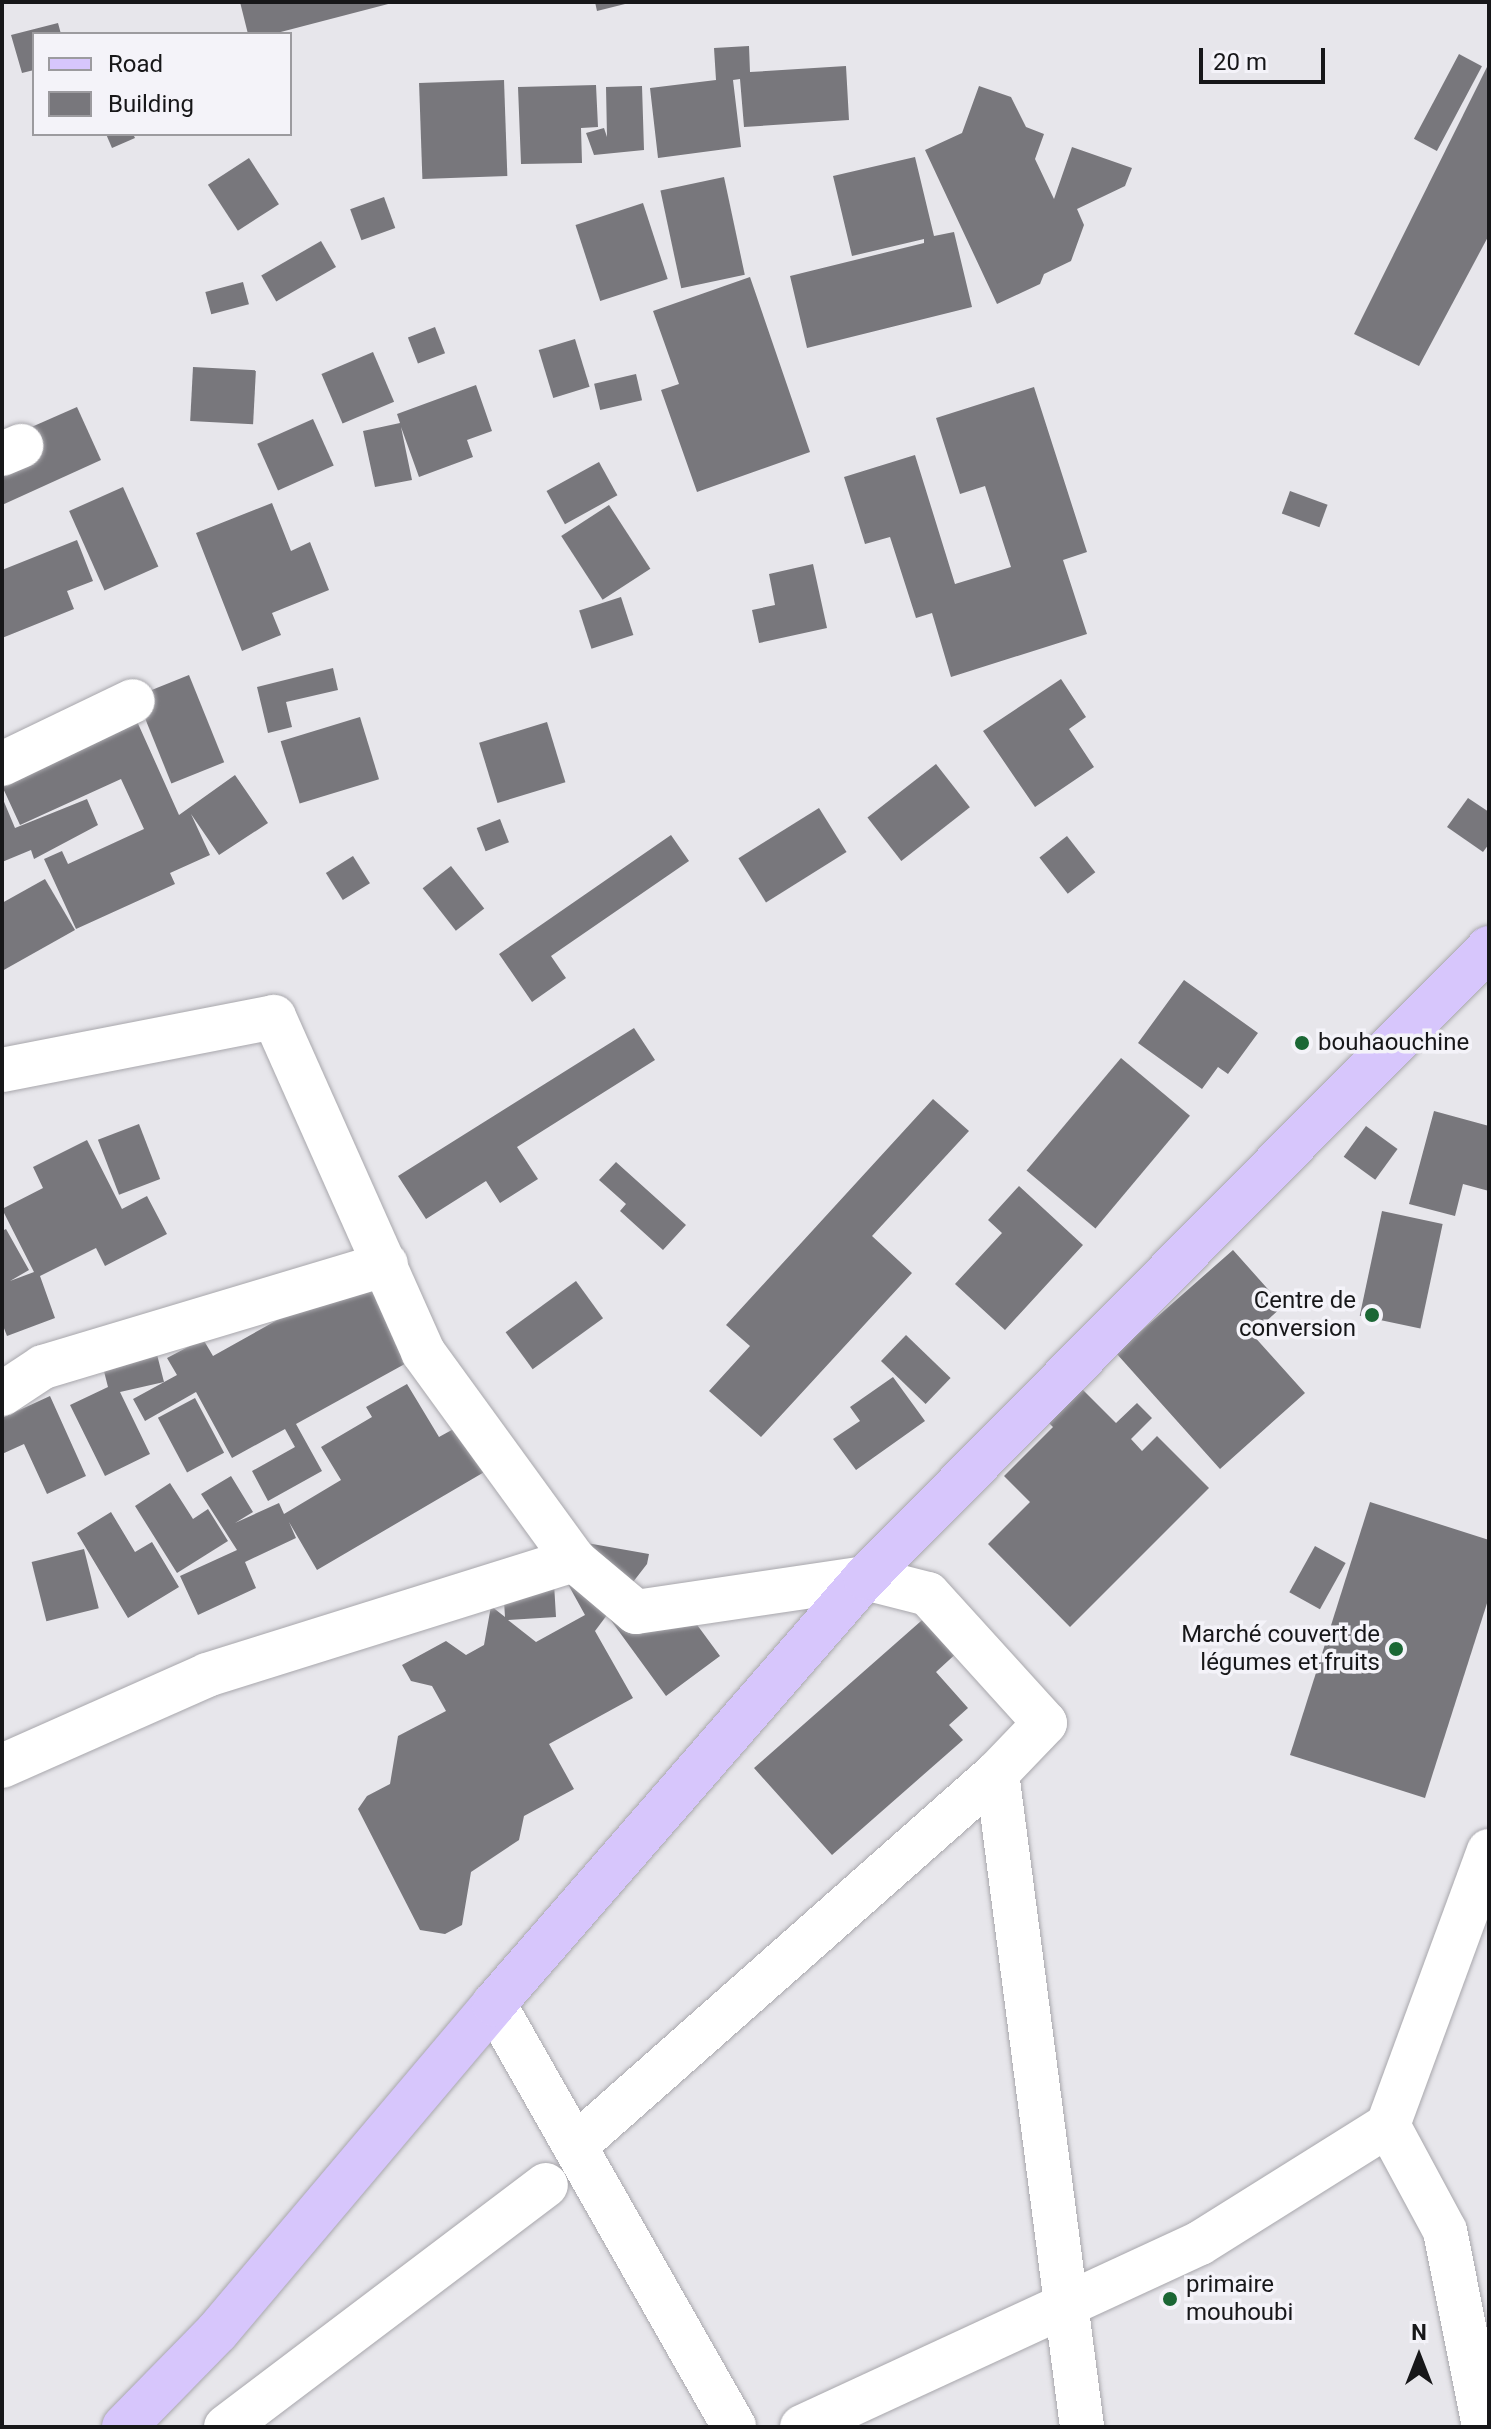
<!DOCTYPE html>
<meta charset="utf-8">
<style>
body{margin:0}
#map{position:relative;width:1491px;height:2429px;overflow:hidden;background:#e7e6eb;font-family:Roboto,sans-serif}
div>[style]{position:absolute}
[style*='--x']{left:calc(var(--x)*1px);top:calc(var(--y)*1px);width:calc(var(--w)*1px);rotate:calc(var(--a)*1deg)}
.building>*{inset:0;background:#78777c;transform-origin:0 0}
.roads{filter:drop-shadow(0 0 2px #a8a7ac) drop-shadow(0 0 2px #a8a7ac)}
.minor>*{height:44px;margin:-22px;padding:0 22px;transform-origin:22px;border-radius:22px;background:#fff}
.major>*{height:44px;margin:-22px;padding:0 22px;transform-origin:22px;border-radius:22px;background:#d7c6fc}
.dots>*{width:22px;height:22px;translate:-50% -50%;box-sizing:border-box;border:4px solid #f4f3f9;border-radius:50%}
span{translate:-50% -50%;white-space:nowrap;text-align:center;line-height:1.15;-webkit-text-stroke:7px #f4f3f9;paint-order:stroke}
.poi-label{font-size:24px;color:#171719}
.left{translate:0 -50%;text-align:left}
.right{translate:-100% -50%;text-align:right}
.frame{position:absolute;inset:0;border:4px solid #171719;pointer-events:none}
.legend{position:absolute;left:32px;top:32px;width:260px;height:104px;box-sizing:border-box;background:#f4f3f9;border:2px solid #9c9b9f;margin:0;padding:10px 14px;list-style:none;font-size:24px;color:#171719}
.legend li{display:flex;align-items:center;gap:16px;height:40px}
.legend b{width:40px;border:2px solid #9c9b9f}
.north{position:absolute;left:1379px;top:2317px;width:80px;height:80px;-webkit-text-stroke:6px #f4f3f9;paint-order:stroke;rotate:0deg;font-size:22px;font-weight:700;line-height:32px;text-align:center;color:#171719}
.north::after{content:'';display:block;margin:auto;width:28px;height:36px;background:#171719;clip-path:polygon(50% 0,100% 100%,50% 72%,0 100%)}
.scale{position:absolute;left:1199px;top:48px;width:126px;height:36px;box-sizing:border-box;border:4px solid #171719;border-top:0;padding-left:10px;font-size:24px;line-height:28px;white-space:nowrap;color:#171719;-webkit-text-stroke:6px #f4f3f9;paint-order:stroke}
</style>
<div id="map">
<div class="building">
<div style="clip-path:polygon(240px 2px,391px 2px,392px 3px,273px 34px,248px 34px)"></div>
<div style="clip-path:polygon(595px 2px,629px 2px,629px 3px,597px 11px)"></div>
<div style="clip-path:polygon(58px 23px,61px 34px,34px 34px,34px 70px,22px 73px,11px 35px)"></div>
<div style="clip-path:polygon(749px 46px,750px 72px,846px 66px,849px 120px,744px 127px,740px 79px,733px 80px,741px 147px,658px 158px,650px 88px,716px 80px,714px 48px)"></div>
<div style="left:1459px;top:54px;width:26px;height:96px;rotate:28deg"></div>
<div style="clip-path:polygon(1489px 63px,1489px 235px,1419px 366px,1354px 334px)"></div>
<div style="left:504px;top:80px;width:96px;height:85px;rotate:88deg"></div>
<div style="clip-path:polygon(596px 85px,598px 127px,581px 128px,582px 163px,521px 164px,518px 87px)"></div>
<div style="clip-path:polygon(642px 86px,644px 150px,594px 155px,586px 133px,604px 128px,607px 137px,606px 87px)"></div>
<div style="clip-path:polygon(979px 86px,1011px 97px,1026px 127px,1044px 134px,1035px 159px,1054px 199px,1072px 147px,1132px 168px,1125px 186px,1077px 209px,1084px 225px,1071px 261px,1044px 274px,1040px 284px,997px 304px,925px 150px,962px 133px)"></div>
<div style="clip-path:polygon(106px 134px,133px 134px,135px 138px,112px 148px)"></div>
<div style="clip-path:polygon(915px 157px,934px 236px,954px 232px,972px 307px,807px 348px,790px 276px,924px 243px,924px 239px,852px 256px,833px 176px)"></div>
<div style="left:249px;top:158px;width:55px;height:49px;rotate:57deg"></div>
<div style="left:724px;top:177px;width:100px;height:65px;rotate:78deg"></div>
<div style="left:384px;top:197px;width:33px;height:36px;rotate:70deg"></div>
<div style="left:643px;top:203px;width:80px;height:71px;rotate:72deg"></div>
<div style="left:321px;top:241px;width:30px;height:69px;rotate:60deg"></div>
<div style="clip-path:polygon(750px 277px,810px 452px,697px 492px,661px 390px,679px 384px,653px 311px)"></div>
<div style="left:243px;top:282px;width:23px;height:39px;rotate:75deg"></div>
<div style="left:435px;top:327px;width:28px;height:29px;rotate:69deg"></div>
<div style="left:575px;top:339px;width:50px;height:38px;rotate:73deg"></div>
<div style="left:373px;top:352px;width:54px;height:56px;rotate:67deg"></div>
<div style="left:193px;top:367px;width:63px;height:54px;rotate:3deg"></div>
<div style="left:636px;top:374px;width:27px;height:43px;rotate:77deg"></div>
<div style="clip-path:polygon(476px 385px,492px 431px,467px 440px,473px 457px,419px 477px,401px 427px,412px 480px,375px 487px,363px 431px,400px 423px,397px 414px)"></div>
<div style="clip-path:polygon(1034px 387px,1087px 552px,1063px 560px,1087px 634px,951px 677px,932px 613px,916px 618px,890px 537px,865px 544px,844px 477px,915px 455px,955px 584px,1011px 567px,985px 486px,960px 494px,936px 418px)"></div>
<div style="clip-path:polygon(77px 407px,101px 460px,2px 505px,2px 440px)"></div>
<div style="left:313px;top:419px;width:51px;height:61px;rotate:66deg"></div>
<div style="left:599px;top:462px;width:38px;height:60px;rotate:61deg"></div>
<div style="left:123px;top:487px;width:87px;height:59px;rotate:66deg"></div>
<div style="left:1290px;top:491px;width:40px;height:24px;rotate:20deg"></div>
<div style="clip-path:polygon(272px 503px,291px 551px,310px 542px,329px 590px,272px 613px,281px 635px,242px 651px,196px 533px)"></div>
<div style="left:609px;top:505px;width:76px;height:57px;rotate:57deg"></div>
<div style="clip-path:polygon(77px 540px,93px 581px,67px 591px,74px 609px,2px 638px,2px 570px)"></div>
<div style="clip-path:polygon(813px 564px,827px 628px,759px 643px,752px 610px,775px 605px,769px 574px)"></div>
<div style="left:621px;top:597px;width:40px;height:44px;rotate:72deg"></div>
<div style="clip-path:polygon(333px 668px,338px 690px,286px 702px,292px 727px,268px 733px,257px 687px)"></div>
<div style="left:189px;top:675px;width:94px;height:57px;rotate:68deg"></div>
<div style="clip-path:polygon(1061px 679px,1086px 717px,1069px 729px,1094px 767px,1035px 807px,983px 731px)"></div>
<div style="clip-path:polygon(131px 708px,179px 815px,235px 775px,268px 823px,219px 855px,191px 814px,210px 855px,170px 873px,175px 884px,76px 929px,44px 859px,62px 851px,68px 864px,144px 829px,121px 779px,20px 825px,2px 786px,2px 766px)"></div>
<div style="left:360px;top:717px;width:65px;height:83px;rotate:73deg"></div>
<div style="left:547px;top:722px;width:63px;height:71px;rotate:73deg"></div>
<div style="left:936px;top:764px;width:55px;height:87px;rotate:52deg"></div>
<div style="clip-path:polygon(2px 797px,15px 828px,87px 799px,98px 825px,34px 859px,31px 850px,2px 862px)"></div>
<div style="clip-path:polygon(1468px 798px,1489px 812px,1489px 844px,1483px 852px,1447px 827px)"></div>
<div style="left:819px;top:808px;width:52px;height:95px;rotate:58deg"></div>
<div style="left:500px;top:819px;width:25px;height:25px;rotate:69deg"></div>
<div style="clip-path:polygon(671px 835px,689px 861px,551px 956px,566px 978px,532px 1002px,499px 954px)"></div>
<div style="left:1067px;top:836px;width:46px;height:35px;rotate:52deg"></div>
<div style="left:353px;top:856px;width:32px;height:32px;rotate:58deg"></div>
<div style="left:451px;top:866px;width:54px;height:36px;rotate:52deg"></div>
<div style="clip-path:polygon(45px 879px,75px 930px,2px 971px,2px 903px)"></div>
<div style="clip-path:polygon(1184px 980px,1258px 1033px,1228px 1074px,1218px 1067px,1202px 1089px,1138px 1043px)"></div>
<div style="clip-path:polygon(634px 1028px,655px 1060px,517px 1147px,538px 1179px,500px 1203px,486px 1181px,426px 1219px,398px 1176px)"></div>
<div style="left:1121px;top:1058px;width:90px;height:147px;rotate:40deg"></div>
<div style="clip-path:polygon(933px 1099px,969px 1131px,872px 1236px,912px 1273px,761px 1437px,709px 1391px,750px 1346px,726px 1325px)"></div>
<div style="clip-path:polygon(1434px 1111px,1489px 1126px,1489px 1191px,1463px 1184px,1455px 1216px,1409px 1204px)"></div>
<div style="left:139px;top:1124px;width:59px;height:44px;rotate:69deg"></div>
<div style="left:1366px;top:1126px;width:39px;height:38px;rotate:36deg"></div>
<div style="clip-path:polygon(87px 1140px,122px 1209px,147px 1196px,167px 1234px,105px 1266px,96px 1248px,40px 1276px,55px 1318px,7px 1336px,2px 1323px,2px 1231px,6px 1229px,29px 1270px,10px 1281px,34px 1272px,2px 1209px,43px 1188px,33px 1167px)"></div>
<div style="clip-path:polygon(616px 1162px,686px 1225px,663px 1250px,620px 1211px,626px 1204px,599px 1180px)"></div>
<div style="clip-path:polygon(1019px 1186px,1083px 1245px,1005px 1330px,955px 1284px,1002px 1233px,988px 1220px)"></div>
<div style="left:1382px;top:1211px;width:62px;height:107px;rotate:12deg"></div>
<div style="clip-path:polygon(1233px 1250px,1283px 1306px,1252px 1334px,1305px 1393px,1220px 1469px,1116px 1353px)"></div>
<div style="clip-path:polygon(386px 1259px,441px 1344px,296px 1424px,322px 1471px,268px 1501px,252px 1471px,295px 1447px,285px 1429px,232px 1458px,196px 1392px,145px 1421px,133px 1399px,177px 1375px,167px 1358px,203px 1339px,213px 1356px)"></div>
<div style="left:576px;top:1281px;width:46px;height:87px;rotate:54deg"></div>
<div style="clip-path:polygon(150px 1327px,164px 1382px,120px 1392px,150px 1454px,105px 1476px,70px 1405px,108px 1387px,96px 1340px)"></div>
<div style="left:906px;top:1335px;width:62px;height:36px;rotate:44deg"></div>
<div style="clip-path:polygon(893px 1377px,925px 1421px,856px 1470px,833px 1439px,860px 1421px,850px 1407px)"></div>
<div style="clip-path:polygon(407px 1384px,439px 1437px,459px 1426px,486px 1471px,317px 1570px,289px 1522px,296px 1538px,245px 1562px,256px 1588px,198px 1615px,180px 1576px,237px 1550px,201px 1494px,231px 1476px,253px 1512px,235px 1523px,279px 1503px,284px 1514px,341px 1480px,321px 1447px,372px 1417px,366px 1407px)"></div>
<div style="clip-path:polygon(1078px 1385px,1116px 1423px,1137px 1403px,1152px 1418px,1131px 1439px,1142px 1451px,1157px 1436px,1209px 1488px,1070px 1627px,988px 1544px,1030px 1502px,1004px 1476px,1053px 1427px,1044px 1418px)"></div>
<div style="clip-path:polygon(50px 1396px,86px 1476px,47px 1494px,24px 1444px,2px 1454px,2px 1418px)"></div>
<div style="left:195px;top:1398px;width:62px;height:42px;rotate:62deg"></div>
<div style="clip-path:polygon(170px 1483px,193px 1519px,208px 1509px,228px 1541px,177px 1573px,135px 1506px)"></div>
<div style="clip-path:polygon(1370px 1502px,1489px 1540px,1489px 1597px,1425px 1798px,1290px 1755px)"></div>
<div style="clip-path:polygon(111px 1512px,135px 1552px,152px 1542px,179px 1587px,128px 1618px,77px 1533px)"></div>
<div style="clip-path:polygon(564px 1539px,649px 1554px,647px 1564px,609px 1613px,681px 1603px,720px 1656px,666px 1696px,607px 1615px,595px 1631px,633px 1698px,549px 1744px,574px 1789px,524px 1816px,519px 1840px,471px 1872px,462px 1925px,445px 1934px,420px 1930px,358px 1809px,367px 1796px,390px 1784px,398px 1736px,446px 1711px,432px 1686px,411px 1681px,402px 1665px,446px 1641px,466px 1655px,484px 1645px,491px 1606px,505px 1617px,502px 1570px,553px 1567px,556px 1617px,508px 1620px,536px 1642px,585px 1615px,548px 1548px)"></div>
<div style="left:1315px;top:1546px;width:35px;height:53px;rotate:29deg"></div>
<div style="left:84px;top:1549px;width:61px;height:54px;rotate:76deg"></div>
<div style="clip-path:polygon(954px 1592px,985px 1627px,936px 1672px,968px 1708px,949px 1725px,963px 1740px,832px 1855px,754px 1768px)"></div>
</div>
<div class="roads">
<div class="minor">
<div style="--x:2;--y:454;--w:21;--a:-23"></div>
<div style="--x:2;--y:764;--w:145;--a:-25.7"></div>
<div style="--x:2;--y:1070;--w:277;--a:-11"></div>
<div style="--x:274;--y:1017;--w:367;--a:66"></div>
<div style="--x:423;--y:1352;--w:257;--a:54"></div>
<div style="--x:574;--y:1560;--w:81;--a:40"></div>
<div style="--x:636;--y:1612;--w:232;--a:-8.4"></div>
<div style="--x:865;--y:1578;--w:65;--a:14.3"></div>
<div style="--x:928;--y:1594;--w:174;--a:47.8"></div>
<div style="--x:1045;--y:1723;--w:69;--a:133.8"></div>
<div style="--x:2;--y:1394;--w:49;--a:-33.4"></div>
<div style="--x:43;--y:1367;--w:358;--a:-16.7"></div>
<div style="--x:2;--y:1766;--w:224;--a:-23.9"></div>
<div style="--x:207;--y:1675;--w:385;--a:-17.4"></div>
<div style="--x:494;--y:2004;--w:486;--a:60.4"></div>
<div style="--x:1388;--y:2125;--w:292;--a:-69.8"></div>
<div style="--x:575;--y:2146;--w:563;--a:-41.47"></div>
<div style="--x:997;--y:1773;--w:660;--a:82.59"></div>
<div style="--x:226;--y:2427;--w:401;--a:-37.1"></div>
<div style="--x:802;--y:2427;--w:438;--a:-24.8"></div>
<div style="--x:1200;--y:2243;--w:222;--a:-32.1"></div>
<div style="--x:1388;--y:2125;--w:120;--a:61.7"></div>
<div style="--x:1445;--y:2231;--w:200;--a:78.7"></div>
</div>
<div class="major">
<div style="--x:124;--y:2427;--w:133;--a:-45.6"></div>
<div style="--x:217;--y:2332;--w:429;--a:-49.8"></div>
<div style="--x:494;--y:2004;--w:565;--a:-48.95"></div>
<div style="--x:865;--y:1578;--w:887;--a:-45.27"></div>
</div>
</div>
<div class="dots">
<div style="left:1302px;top:1043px;background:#1b6735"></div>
<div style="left:1372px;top:1315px;background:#1b6735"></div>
<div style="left:1396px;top:1649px;background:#1b6735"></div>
<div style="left:1170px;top:2299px;background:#1b6735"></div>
</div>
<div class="poi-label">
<span class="left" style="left:1318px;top:1043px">bouhaouchine</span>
<span class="right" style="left:1356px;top:1315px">Centre de<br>conversion</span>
<span class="right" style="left:1380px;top:1649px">Marché couvert de<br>légumes et fruits</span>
<span class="left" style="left:1186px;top:2299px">primaire<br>mouhoubi</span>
</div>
<div class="frame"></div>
<ul class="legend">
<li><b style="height:10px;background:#d7c6fc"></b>Road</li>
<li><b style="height:22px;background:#78777c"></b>Building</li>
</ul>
<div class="north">N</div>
<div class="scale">20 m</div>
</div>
